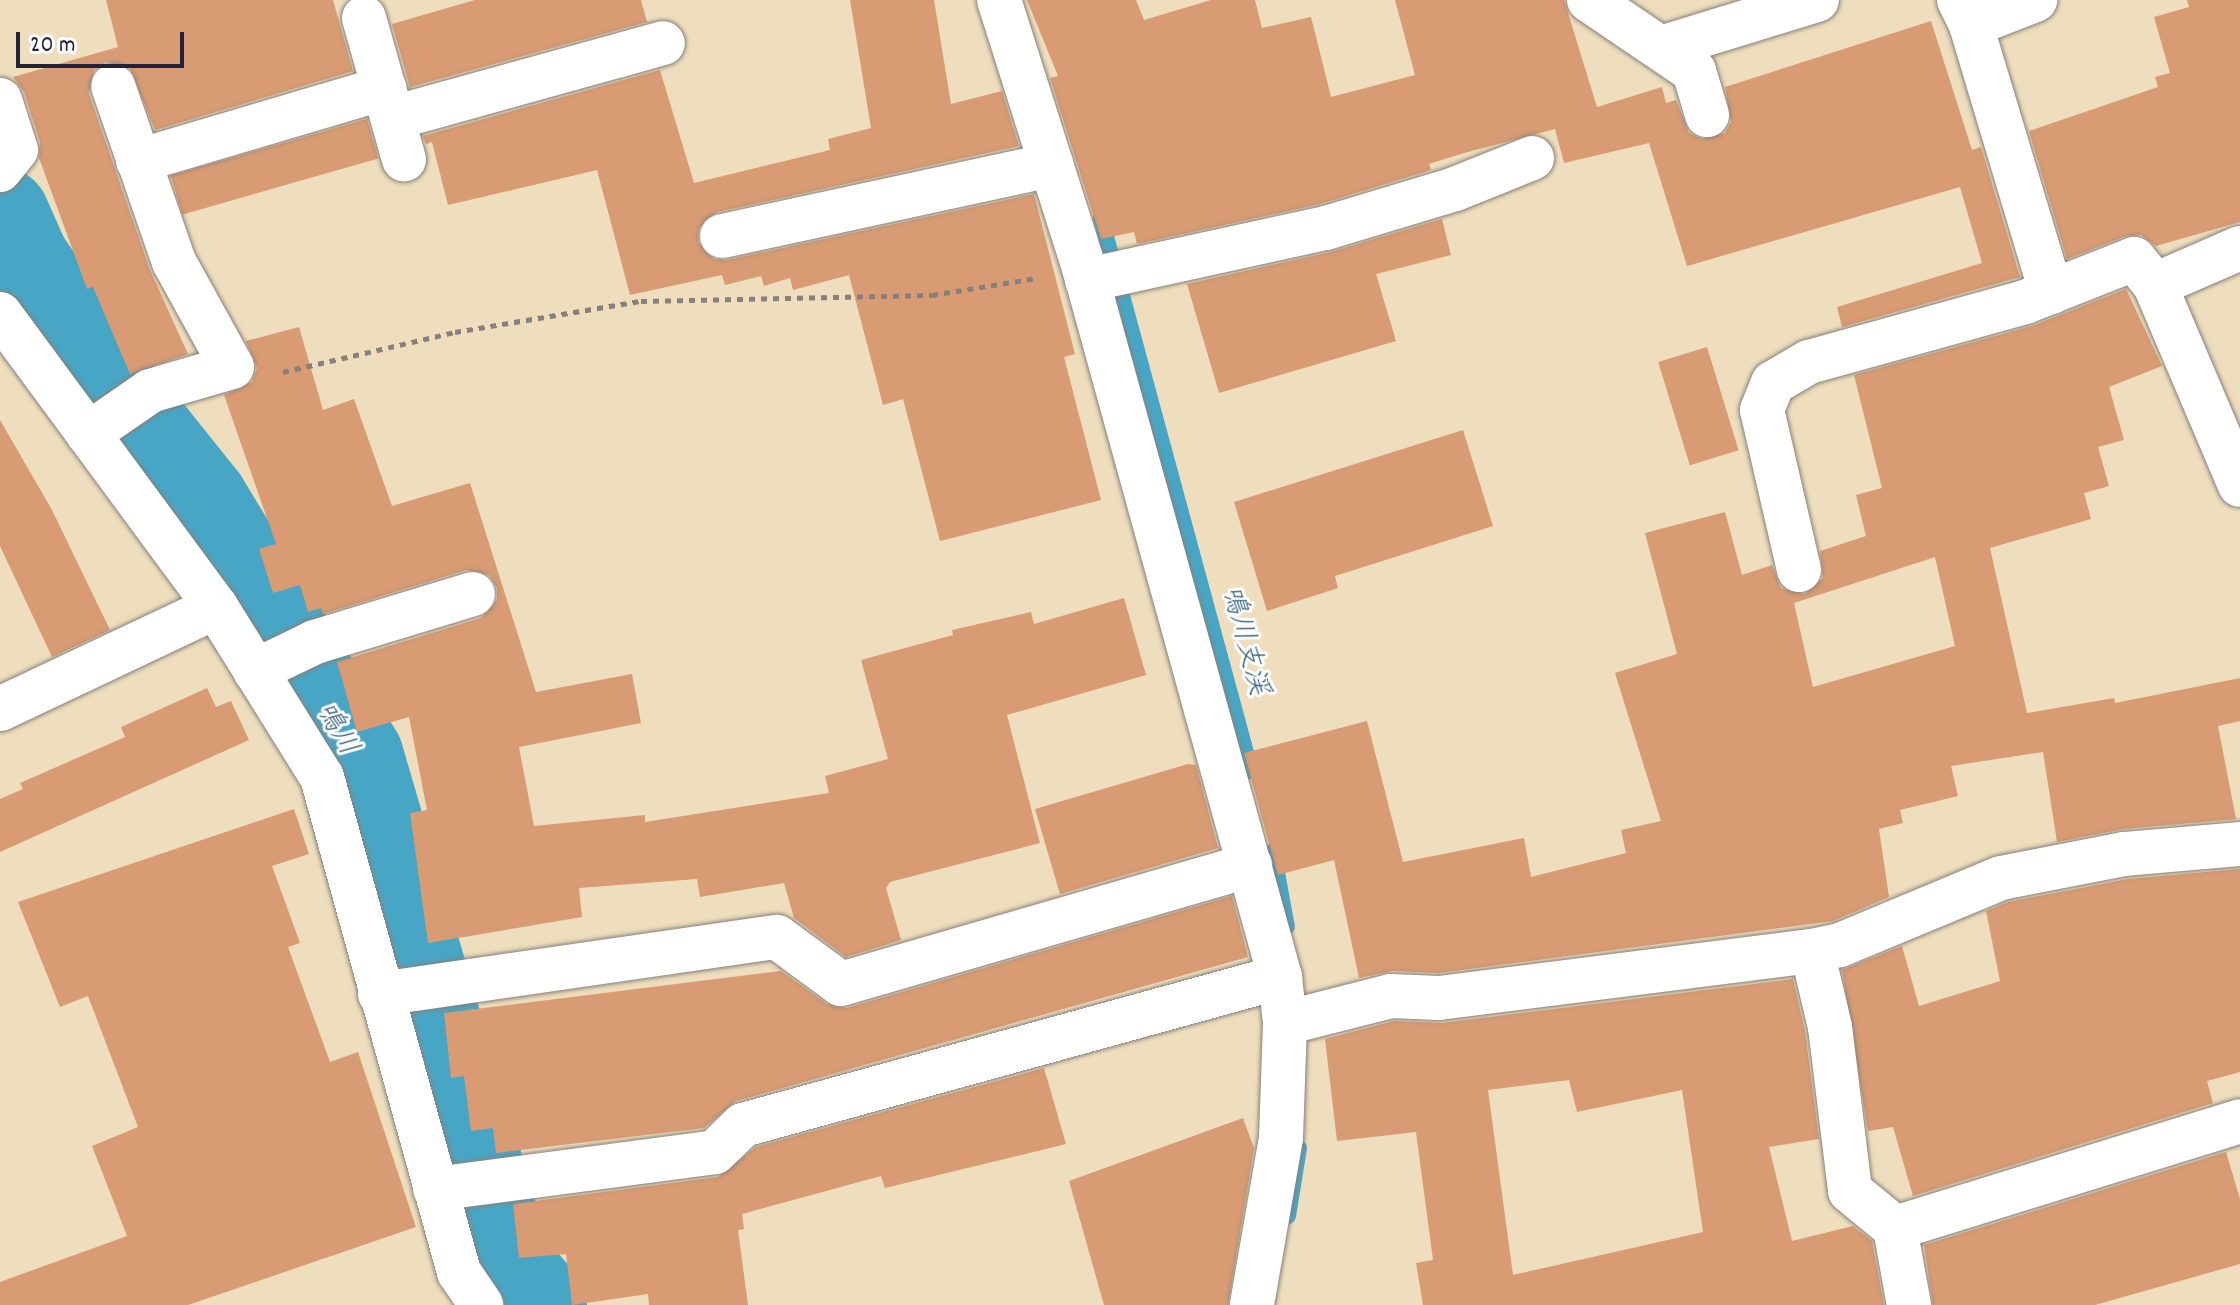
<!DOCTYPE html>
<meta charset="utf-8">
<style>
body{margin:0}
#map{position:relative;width:2240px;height:1305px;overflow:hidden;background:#eedebd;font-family:Dekko,"Klee One",sans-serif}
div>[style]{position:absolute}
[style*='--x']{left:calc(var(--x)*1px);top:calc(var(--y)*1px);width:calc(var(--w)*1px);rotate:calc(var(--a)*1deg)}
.stream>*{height:16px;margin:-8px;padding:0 8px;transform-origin:8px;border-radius:8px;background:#47a6c6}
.river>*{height:100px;margin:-50px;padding:0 50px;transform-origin:50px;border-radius:50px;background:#47a6c6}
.building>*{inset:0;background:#d89b73;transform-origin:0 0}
.path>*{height:5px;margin-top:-2.5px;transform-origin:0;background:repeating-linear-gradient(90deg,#88807c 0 6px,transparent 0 12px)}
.roads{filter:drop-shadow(0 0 2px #88807c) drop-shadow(0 0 2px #88807c)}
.minor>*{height:44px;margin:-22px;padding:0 22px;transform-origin:22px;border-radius:22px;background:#fff}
span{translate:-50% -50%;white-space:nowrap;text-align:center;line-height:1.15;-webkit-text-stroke:6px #fff;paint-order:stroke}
.water-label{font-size:28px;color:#335d7a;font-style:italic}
.scale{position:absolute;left:16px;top:32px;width:168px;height:36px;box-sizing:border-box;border:4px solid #22223b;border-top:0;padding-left:10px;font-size:24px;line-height:28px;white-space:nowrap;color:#22223b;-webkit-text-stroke:6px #fff;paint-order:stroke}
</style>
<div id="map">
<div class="stream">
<div style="--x:1101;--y:218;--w:573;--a:74.82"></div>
<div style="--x:1273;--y:851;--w:77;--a:79.6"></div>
<div style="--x:1288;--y:1216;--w:69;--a:-80.8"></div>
</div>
<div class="river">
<div style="--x:0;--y:217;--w:49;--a:66"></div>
<div style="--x:20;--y:262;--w:153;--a:55.4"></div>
<div style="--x:107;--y:388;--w:147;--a:51.3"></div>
<div style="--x:199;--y:503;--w:298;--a:58.7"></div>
<div style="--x:354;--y:758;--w:528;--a:73.73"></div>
<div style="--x:502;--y:1265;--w:53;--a:48.8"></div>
</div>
<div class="building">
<div style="clip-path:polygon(106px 0,333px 0,353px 71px,155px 130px,130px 68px,106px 62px,94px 70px,89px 94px,150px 270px,188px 354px,130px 374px,93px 287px,87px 289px,39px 158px,40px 142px,24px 92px,13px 77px,118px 47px)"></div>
<div style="clip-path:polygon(475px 0,641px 0,647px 22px,410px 87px,392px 24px)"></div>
<div style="clip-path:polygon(850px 0,934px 0,951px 104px,1002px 91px,1019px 146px,717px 212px,699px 228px,698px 242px,714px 259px,727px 260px,1034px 194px,1075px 354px,1064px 357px,1101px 500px,940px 541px,903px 399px,883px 405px,849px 275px,793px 290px,790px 278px,764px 286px,761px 276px,725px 285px,722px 275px,630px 295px,597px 170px,448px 205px,432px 142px,426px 144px,423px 136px,660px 70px,694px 183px,830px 150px,828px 139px,871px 128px)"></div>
<div style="clip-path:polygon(1027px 0,1136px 0,1144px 20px,1211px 0,1255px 0,1262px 28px,1311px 17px,1331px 97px,1415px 75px,1395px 0,1564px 0,1597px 107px,1662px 87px,1666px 103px,1676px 100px,1689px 133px,1702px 139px,1725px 133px,1731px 122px,1725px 87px,1931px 21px,1972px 150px,1981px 147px,2020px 277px,1842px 327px,1837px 307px,1982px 263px,1960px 187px,1687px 266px,1649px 143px,1564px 163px,1555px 129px,1464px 153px,1429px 164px,1431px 170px,1320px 204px,1137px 244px,1134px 232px,1101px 239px,1050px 78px,1058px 76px)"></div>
<div style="clip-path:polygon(2187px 0,2240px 0,2240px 222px,2156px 246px,2141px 235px,2126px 236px,2067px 259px,2029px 131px,2158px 87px,2155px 77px,2170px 73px,2154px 17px,2189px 7px)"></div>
<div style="left:367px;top:119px;width:41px;height:204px;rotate:74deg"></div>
<div style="clip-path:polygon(1442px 219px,1451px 255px,1376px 274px,1396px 341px,1219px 393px,1187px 284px,1331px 252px)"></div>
<div style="clip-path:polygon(evenodd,2126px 289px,2162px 366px,2109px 387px,2124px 440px,2098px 447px,2109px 486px,2084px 493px,2091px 519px,1990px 548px,2027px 713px,2114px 698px,2115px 703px,2240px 678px,2240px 721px,2218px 726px,2236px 819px,2123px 829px,2057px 842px,2043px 752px,1951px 766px,1958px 796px,1900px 810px,1903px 823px,1879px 829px,1889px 897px,1833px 921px,1438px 973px,1392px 971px,1359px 978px,1334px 860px,1278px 875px,1244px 753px,1367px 721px,1403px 862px,1524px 838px,1531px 877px,1626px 853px,1621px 830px,1661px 821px,1615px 673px,1677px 654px,1645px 533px,1725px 512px,1742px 575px,1772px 565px,1781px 588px,1805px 594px,1823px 578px,1820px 551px,1866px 536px,1856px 495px,1882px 488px,1854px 375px,2032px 326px,2126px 289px,1935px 557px,1955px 646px,1813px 687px,1794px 603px,1935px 557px)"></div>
<div style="clip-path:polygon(299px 327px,323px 410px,354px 399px,392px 506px,470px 483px,536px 692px,632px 674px,641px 723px,519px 747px,534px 826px,645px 815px,645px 822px,829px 793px,825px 776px,888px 759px,861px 660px,953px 635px,952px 630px,1031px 612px,1034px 624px,1124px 598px,1146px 675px,1007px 715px,1040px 843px,890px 882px,886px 888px,901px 940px,846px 957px,794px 918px,784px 883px,700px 897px,697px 879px,579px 888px,582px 917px,428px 943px,410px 813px,427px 810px,409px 717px,357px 732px,337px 662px,481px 618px,497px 600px,497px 588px,489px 575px,466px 570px,323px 614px,321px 608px,308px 612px,300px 585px,273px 593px,259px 549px,276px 544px,224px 395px,252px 382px,257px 368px,246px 341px)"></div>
<div style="left:1707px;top:347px;width:108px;height:51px;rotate:73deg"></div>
<div style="clip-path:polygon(0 420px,52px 510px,110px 630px,52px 657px,0 546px)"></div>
<div style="clip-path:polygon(1463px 430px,1493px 526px,1335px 576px,1338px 588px,1267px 611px,1234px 502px)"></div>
<div style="clip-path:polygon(207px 688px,216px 707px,231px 701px,249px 740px,0 852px,0 799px,23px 789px,20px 783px,125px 737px,121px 727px)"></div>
<div style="clip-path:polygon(1188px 764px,1196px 765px,1218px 848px,1060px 894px,1035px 809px)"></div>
<div style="clip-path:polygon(294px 809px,309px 854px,272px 866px,300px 943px,288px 947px,330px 1062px,358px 1052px,416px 1227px,188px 1305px,0 1305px,0 1282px,127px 1236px,92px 1146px,138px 1127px,88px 996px,60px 1007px,18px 902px)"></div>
<div style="clip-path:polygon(2240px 869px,2240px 1072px,2207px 1081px,2213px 1103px,1913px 1196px,1893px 1127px,1868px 1131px,1842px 970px,1902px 946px,1919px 1006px,2000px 981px,1986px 911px,2008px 902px,2128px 879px)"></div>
<div style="clip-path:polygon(1232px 896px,1248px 957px,736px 1101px,704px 1128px,496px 1153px,493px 1128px,471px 1131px,464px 1076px,451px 1078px,444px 1013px,781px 971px,827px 1004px,847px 1008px)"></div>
<div style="clip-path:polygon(evenodd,1793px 979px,1805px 1031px,1819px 1139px,1769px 1147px,1792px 1241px,1853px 1226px,1872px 1241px,1884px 1305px,1423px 1305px,1416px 1263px,1433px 1260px,1416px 1132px,1337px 1141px,1325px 1039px,1394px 1021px,1442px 1023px,1793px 979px,1569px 1080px,1577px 1112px,1682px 1090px,1703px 1232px,1513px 1275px,1488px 1090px,1569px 1080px)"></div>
<div style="clip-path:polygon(1044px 1068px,1066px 1144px,885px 1188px,881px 1176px,742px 1214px,744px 1229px,738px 1230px,748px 1305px,649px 1305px,648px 1294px,572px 1305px,566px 1254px,519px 1258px,513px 1204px,718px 1177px,756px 1147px)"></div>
<div style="clip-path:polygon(1243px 1118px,1254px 1148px,1228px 1305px,1104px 1305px,1069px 1181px)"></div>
<div style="clip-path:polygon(2226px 1152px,2240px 1199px,2240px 1264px,2095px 1305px,1933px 1305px,1924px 1245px)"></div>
</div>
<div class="path">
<div style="--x:283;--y:372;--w:177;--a:-13.1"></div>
<div style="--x:455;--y:332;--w:189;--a:-9.5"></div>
<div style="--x:641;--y:301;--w:291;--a:-1.2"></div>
<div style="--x:932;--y:295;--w:105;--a:-9.3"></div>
</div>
<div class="roads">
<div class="minor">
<div style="--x:999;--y:0;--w:281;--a:72.4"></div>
<div style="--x:1084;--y:268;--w:736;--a:74.55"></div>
<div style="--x:1280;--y:977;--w:46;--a:83.8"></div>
<div style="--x:1285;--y:1023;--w:115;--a:92"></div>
<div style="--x:1281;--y:1138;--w:169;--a:99.9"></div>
<div style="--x:1589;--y:0;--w:127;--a:34.1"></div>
<div style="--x:1694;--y:71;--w:46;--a:73.5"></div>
<div style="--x:1959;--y:0;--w:28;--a:64"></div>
<div style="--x:1971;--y:25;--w:279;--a:73.3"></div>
<div style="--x:364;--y:18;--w:147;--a:74.2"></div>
<div style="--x:1971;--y:25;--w:69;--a:-21.3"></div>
<div style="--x:1664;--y:47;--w:160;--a:-17.1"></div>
<div style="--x:0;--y:100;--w:52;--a:72.3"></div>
<div style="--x:16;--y:150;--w:26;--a:129"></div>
<div style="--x:393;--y:118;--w:280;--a:-15.5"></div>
<div style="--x:138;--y:161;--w:257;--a:-16.5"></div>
<div style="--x:722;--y:236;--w:337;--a:-12.2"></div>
<div style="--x:2240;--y:248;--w:93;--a:156.5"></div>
<div style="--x:2155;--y:285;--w:217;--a:67"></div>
<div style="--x:1087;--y:280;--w:245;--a:-12.3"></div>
<div style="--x:1326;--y:228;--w:135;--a:-16.8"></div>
<div style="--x:1455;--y:189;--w:83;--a:-21.9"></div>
<div style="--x:0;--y:314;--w:364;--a:53.6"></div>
<div style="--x:216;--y:607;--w:200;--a:58.1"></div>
<div style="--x:322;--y:777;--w:514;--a:74.53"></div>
<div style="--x:459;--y:1272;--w:40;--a:56"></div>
<div style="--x:88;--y:434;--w:75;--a:-34.7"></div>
<div style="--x:150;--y:391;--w:85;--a:-16.3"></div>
<div style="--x:232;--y:367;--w:120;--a:-118.9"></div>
<div style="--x:174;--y:262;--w:186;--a:-109.1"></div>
<div style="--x:1799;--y:570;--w:164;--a:-103"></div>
<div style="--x:1762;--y:410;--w:29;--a:-68"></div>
<div style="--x:1773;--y:383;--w:42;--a:-30.3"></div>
<div style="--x:1809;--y:362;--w:224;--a:-15.5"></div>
<div style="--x:2025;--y:302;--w:117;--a:-21.5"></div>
<div style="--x:2134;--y:259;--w:33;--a:51"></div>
<div style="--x:255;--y:671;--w:67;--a:-25.8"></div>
<div style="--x:315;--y:642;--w:165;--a:-16.9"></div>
<div style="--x:0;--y:709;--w:239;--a:-25.3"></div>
<div style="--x:1812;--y:951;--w:78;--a:76.7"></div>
<div style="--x:1830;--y:1027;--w:165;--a:83"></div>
<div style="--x:1850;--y:1191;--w:58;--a:39.4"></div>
<div style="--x:380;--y:994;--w:401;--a:-8.2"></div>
<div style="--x:777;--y:937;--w:79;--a:36.3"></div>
<div style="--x:841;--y:984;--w:426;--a:-16.2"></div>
<div style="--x:1285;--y:1023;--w:109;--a:-14.3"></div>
<div style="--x:1391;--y:996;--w:48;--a:2.4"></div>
<div style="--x:1439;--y:998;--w:376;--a:-7.2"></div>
<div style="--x:1812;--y:951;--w:29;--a:-12"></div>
<div style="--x:1840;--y:945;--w:174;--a:-22.6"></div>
<div style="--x:2001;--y:878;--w:126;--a:-11"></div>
<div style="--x:2125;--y:854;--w:115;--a:-5"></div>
<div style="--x:435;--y:1189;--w:282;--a:-7.5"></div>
<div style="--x:715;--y:1152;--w:39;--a:-44"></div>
<div style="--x:743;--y:1125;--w:557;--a:-15.41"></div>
<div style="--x:1909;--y:1305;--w:78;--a:-100.3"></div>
<div style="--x:1895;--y:1228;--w:361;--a:-17.2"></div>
</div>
</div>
<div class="water-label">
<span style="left:1243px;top:641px;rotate:75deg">鳴川支渓</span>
<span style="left:335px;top:730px;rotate:60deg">鳴川</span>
</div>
<div class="scale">20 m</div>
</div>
